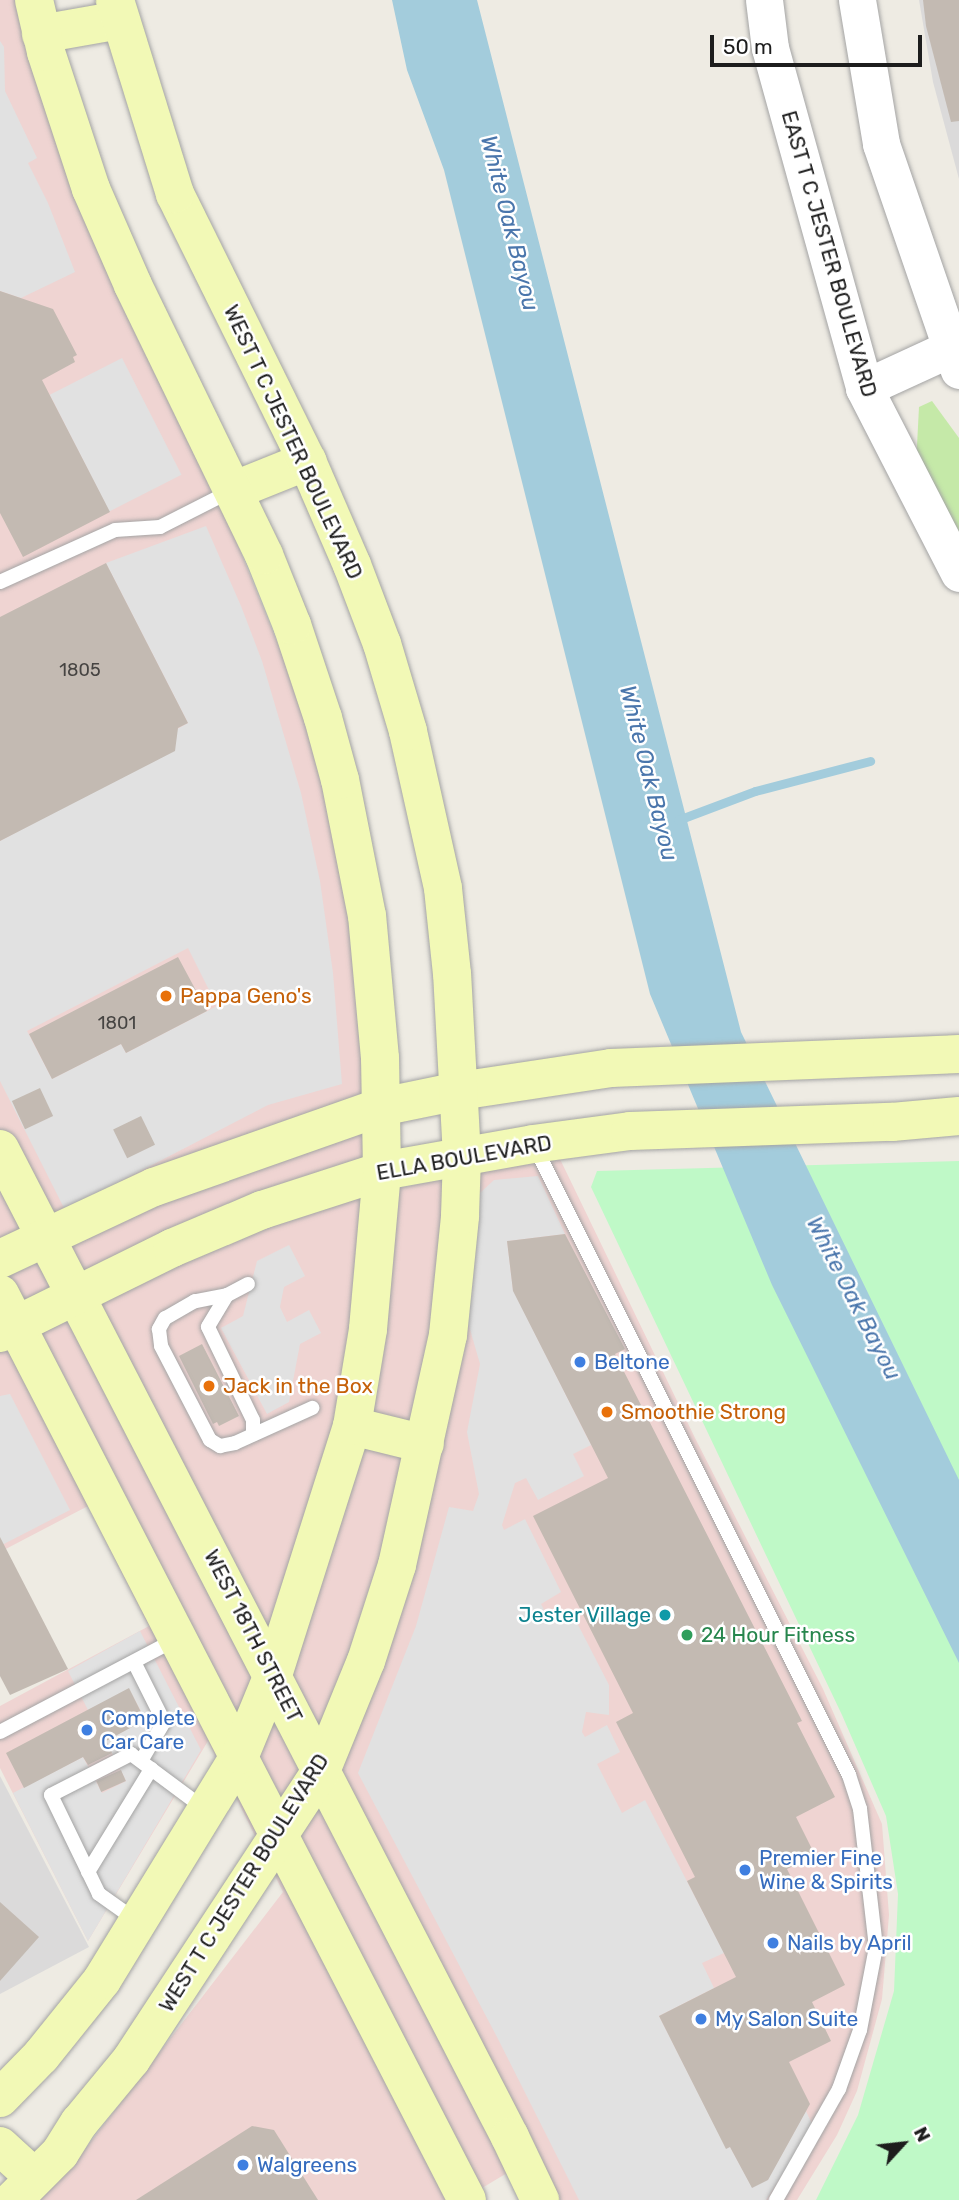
<!DOCTYPE html>
<style>
body{margin:0}
#map{position:relative;width:959px;height:2200px;overflow:hidden;background:#eeebe3;font-family:Rubik,sans-serif}
div>[style]{position:absolute}
[style*='--x']{left:calc(var(--x)*1px);top:calc(var(--y)*1px);width:calc(var(--w)*1px);rotate:calc(var(--a)*1deg)}
.residential>*{inset:0;background:#dbdada}
.commercial>*{inset:0;background:#efd4d2}
.grass>*{inset:0;background:#c5e9a8}
.park>*{inset:0;background:#bff9c7}
.parking>*{inset:0;background:#e1e1e1;transform-origin:0 0}
.water>*{inset:0;background:#a3ccdc}
.stream>*{height:9px;margin:-4.5px;padding:0 4.5px;transform-origin:4.5px;border-radius:4.5px;background:#a3ccdc}
.building>*{inset:0;background:#c3bab2;transform-origin:0 0}
.roads{filter:drop-shadow(0 0 2px #a4a4a4) drop-shadow(0 0 2px #a4a4a4)}
.service>*{height:14px;margin:-7px;padding:0 7px;transform-origin:7px;border-radius:7px;background:#fff}
.tertiary>*{height:37px;margin:-18.5px;padding:0 18.5px;transform-origin:18.5px;border-radius:18.5px;background:#fff}
.secondary>*{height:38px;margin:-19px;padding:0 19px;transform-origin:19px;border-radius:19px;background:#f2f9b6}
.dots>*{width:19px;height:19px;translate:-50% -50%;box-sizing:border-box;border:4px solid #fff;border-radius:50%}
span{translate:-50% -50%;white-space:nowrap;text-align:center;line-height:1.15;-webkit-text-stroke:5px #fff;paint-order:stroke}
.number-label{font-size:18px;color:#464442}
.number-label span{-webkit-text-stroke-width:0}
.street-label{font-size:21px;color:#1d1d1d}
.food-label{font-size:21px;color:#c56008}
.left{translate:0 -50%;text-align:left}
.shop-label{font-size:21px;color:#366cbe}
.culture-label{font-size:21px;color:#0d838f}
.right{translate:-100% -50%;text-align:right}
.leisure-label{font-size:21px;color:#27864d}
.water-label{font-size:23px;color:#4a76ac;font-style:italic}
.north{position:absolute;left:868px;top:2109px;width:70px;height:70px;-webkit-text-stroke:5px #fff;paint-order:stroke;rotate:63deg;font-size:19px;font-weight:700;line-height:28px;text-align:center;color:#1d1d1d}
.north::after{content:'';display:block;margin:auto;width:24px;height:32px;background:#1d1d1d;clip-path:polygon(50% 0,100% 100%,50% 72%,0 100%)}
.scale{position:absolute;left:710px;top:35px;width:212px;height:32px;box-sizing:border-box;border:4px solid #1d1d1d;border-top:0;padding-left:9px;font-size:21px;line-height:24px;white-space:nowrap;color:#1d1d1d;-webkit-text-stroke:5px #fff;paint-order:stroke}
</style>
<div id="map">
<div class="residential">
<div style="clip-path:polygon(919px 0,959px 0,959px 179px,933px 82px)"></div>
<div style="clip-path:polygon(0 1776px,89px 1947px,0 1994px)"></div>
</div>
<div class="commercial">
<div style="clip-path:polygon(0 0,18px 0,300px 699px,345px 879px,373px 1193px,559px 1157px,695px 1438px,823px 1689px,882px 1824px,889px 1915px,882px 1999px,857px 2091px,837px 2135px,797px 2200px,553px 2200px,534px 2157px,462px 2200px,37px 2200px,82px 2153px,283px 1892px,208px 1741px,88px 1941px,0 1768px,0 1706px,149px 1626px,88px 1506px,0 1552px)"></div>
</div>
<div class="grass">
<div style="clip-path:polygon(932px 401px,959px 438px,959px 556px,916px 465px,919px 407px)"></div>
</div>
<div class="park">
<div style="clip-path:polygon(959px 1161px,959px 2200px,816px 2200px,858px 2115px,894px 1991px,898px 1894px,886px 1816px,842px 1715px,591px 1187px,597px 1171px)"></div>
</div>
<div class="parking">
<div style="clip-path:polygon(0 41px,4px 47px,5px 91px,37px 158px,28px 163px,48px 203px,75px 272px,21px 298px,0 291px)"></div>
<div style="left:122px;top:358px;width:131px;height:81px;rotate:63deg"></div>
<div style="clip-path:polygon(evenodd,206px 526px,241px 606px,262px 661px,301px 793px,320px 881px,333px 973px,342px 1084px,268px 1105px,65px 1210px,0 1081px,0 841px,175px 748px,170px 733px,188px 723px,106px 563px,206px 526px,188px 948px,217px 1006px,126px 1053px,121px 1044px,52px 1079px,27px 1031px,188px 948px)"></div>
<div style="clip-path:polygon(538px 1176px,565px 1234px,507px 1241px,513px 1290px,591px 1445px,573px 1454px,584px 1476px,538px 1500px,526px 1478px,515px 1483px,502px 1525px,504px 1530px,525px 1519px,561px 1592px,541px 1604px,551px 1624px,572px 1613px,609px 1685px,609px 1715px,586px 1712px,582px 1732px,585px 1737px,607px 1725px,620px 1752px,597px 1764px,622px 1813px,645px 1800px,724px 1953px,702px 1963px,714px 1988px,659px 2016px,726px 2148px,730px 2147px,752px 2187px,768px 2179px,806px 2111px,813px 2126px,766px 2200px,579px 2200px,497px 2037px,358px 1773px,416px 1626px,449px 1507px,473px 1511px,479px 1494px,467px 1432px,480px 1364px,465px 1312px,479px 1194px,494px 1180px)"></div>
<div style="clip-path:polygon(289px 1245px,305px 1276px,284px 1287px,280px 1307px,287px 1322px,309px 1310px,321px 1333px,300px 1344px,289px 1402px,267px 1414px,221px 1328px,243px 1316px,257px 1261px)"></div>
<div style="clip-path:polygon(10px 1394px,70px 1510px,0 1546px,0 1396px)"></div>
<div style="clip-path:polygon(140px 1631px,201px 1750px,88px 1941px,13px 1793px,83px 1757px,102px 1793px,126px 1781px,106px 1741px,145px 1719px,129px 1689px,88px 1710px,68px 1671px)"></div>
</div>
<div class="water">
<div style="clip-path:polygon(392px 0,477px 0,741px 1032px,959px 1480px,959px 1663px,772px 1285px,650px 994px,444px 170px,407px 70px)"></div>
</div>
<div class="stream">
<div style="--x:678;--y:820;--w:82;--a:-20.6"></div>
<div style="--x:755;--y:791;--w:119;--a:-14.6"></div>
</div>
<div class="building">
<div style="clip-path:polygon(923px 0,959px 0,959px 121px,951px 122px,926px 26px)"></div>
<div style="clip-path:polygon(0 291px,53px 309px,77px 355px,73px 357px,75px 362px,42px 380px,110px 512px,23px 557px,0 513px)"></div>
<div style="clip-path:polygon(106px 563px,188px 723px,178px 728px,175px 751px,0 841px,0 617px)"></div>
<div style="clip-path:polygon(178px 957px,207px 1011px,126px 1053px,121px 1044px,52px 1079px,29px 1034px)"></div>
<div style="left:40px;top:1088px;width:31px;height:31px;rotate:65deg"></div>
<div style="left:141px;top:1116px;width:32px;height:31px;rotate:64deg"></div>
<div style="clip-path:polygon(565px 1234px,625px 1349px,615px 1354px,802px 1721px,797px 1723px,835px 1797px,796px 1817px,815px 1855px,787px 1869px,845px 1985px,812px 2002px,831px 2041px,789px 2062px,810px 2104px,768px 2180px,752px 2188px,730px 2147px,726px 2149px,659px 2016px,736px 1977px,687px 1881px,695px 1877px,616px 1722px,633px 1713px,533px 1516px,608px 1478px,513px 1291px,507px 1241px)"></div>
<div style="clip-path:polygon(202px 1344px,239px 1416px,219px 1426px,217px 1422px,213px 1424px,179px 1356px)"></div>
<div style="clip-path:polygon(0 1537px,68px 1669px,10px 1695px,0 1676px)"></div>
<div style="clip-path:polygon(129px 1688px,145px 1720px,106px 1741px,112px 1753px,88px 1765px,83px 1757px,24px 1788px,6px 1753px)"></div>
<div style="left:121px;top:1770px;width:12px;height:27px;rotate:66deg"></div>
<div style="clip-path:polygon(0 1902px,39px 1937px,0 1981px)"></div>
<div style="clip-path:polygon(252px 2126px,274px 2130px,318px 2200px,136px 2200px)"></div>
</div>
<div class="roads">
<div class="service">
<div style="--x:0;--y:582;--w:126;--a:-24.3"></div>
<div style="--x:115;--y:530;--w:45;--a:-3.8"></div>
<div style="--x:160;--y:527;--w:80;--a:-26.9"></div>
<div style="--x:534;--y:1145;--w:704;--a:63.43"></div>
<div style="--x:849;--y:1775;--w:36;--a:72"></div>
<div style="--x:860;--y:1809;--w:139;--a:83.4"></div>
<div style="--x:876;--y:1947;--w:85;--a:100.9"></div>
<div style="--x:860;--y:2030;--w:63;--a:109.6"></div>
<div style="--x:839;--y:2089;--w:128;--a:119.6"></div>
<div style="--x:248;--y:1284;--w:24;--a:152"></div>
<div style="--x:227;--y:1295;--w:33;--a:169"></div>
<div style="--x:195;--y:1301;--w:34;--a:150"></div>
<div style="--x:165;--y:1318;--w:13;--a:119"></div>
<div style="--x:159;--y:1329;--w:17;--a:83"></div>
<div style="--x:161;--y:1346;--w:106;--a:62.5"></div>
<div style="--x:210;--y:1440;--w:12;--a:31"></div>
<div style="--x:220;--y:1446;--w:15;--a:-11"></div>
<div style="--x:235;--y:1443;--w:85;--a:-24.4"></div>
<div style="--x:227;--y:1295;--w:37;--a:121"></div>
<div style="--x:208;--y:1327;--w:103;--a:64.2"></div>
<div style="--x:253;--y:1420;--w:14;--a:90"></div>
<div style="--x:134;--y:1662;--w:67;--a:63.4"></div>
<div style="--x:164;--y:1722;--w:45;--a:120.5"></div>
<div style="--x:0;--y:1732;--w:201;--a:-27.8"></div>
<div style="--x:88;--y:1872;--w:121;--a:-58.5"></div>
<div style="--x:137;--y:1921;--w:47;--a:-144.6"></div>
<div style="--x:99;--y:1894;--w:110;--a:-115.9"></div>
<div style="--x:51;--y:1795;--w:90;--a:-27.1"></div>
<div style="--x:131;--y:1754;--w:94;--a:36.7"></div>
</div>
<div class="tertiary">
<div style="--x:764;--y:0;--w:48;--a:82.9"></div>
<div style="--x:770;--y:48;--w:353;--a:74.5"></div>
<div style="--x:864;--y:388;--w:208;--a:62.8"></div>
<div style="--x:857;--y:0;--w:146;--a:80.5"></div>
<div style="--x:881;--y:144;--w:239;--a:71"></div>
<div style="--x:864;--y:388;--w:96;--a:-24.7"></div>
</div>
<div class="secondary">
<div style="--x:41;--y:34;--w:80;--a:-10"></div>
<div style="--x:235;--y:490;--w:78;--a:-21.9"></div>
<div style="--x:0;--y:1149;--w:1112;--a:62.7"></div>
<div style="--x:510;--y:2137;--w:70;--a:64.5"></div>
<div style="--x:0;--y:1259;--w:170;--a:-25.1"></div>
<div style="--x:154;--y:1187;--w:241;--a:-19.4"></div>
<div style="--x:381;--y:1107;--w:80;--a:-11.6"></div>
<div style="--x:459;--y:1091;--w:154;--a:-8.6"></div>
<div style="--x:611;--y:1068;--w:348;--a:-2.3"></div>
<div style="--x:0;--y:1294;--w:1019;--a:62.73"></div>
<div style="--x:0;--y:1333;--w:192;--a:-26.3"></div>
<div style="--x:172;--y:1248;--w:98;--a:-22.9"></div>
<div style="--x:262;--y:1210;--w:126;--a:-18"></div>
<div style="--x:382;--y:1171;--w:153;--a:-10.1"></div>
<div style="--x:533;--y:1144;--w:98;--a:-7.6"></div>
<div style="--x:630;--y:1131;--w:262;--a:-2"></div>
<div style="--x:892;--y:1122;--w:67;--a:-5.1"></div>
<div style="--x:352;--y:1426;--w:75;--a:13.9"></div>
<div style="--x:0;--y:2098;--w:59;--a:-45.7"></div>
<div style="--x:41;--y:2056;--w:97;--a:-51.2"></div>
<div style="--x:102;--y:1980;--w:264;--a:-58.5"></div>
<div style="--x:240;--y:1755;--w:87;--a:-67.6"></div>
<div style="--x:273;--y:1675;--w:261;--a:-72.4"></div>
<div style="--x:352;--y:1426;--w:98;--a:-80.6"></div>
<div style="--x:368;--y:1329;--w:159;--a:-84.9"></div>
<div style="--x:382;--y:1171;--w:113;--a:-91"></div>
<div style="--x:380;--y:1058;--w:143;--a:-95.2"></div>
<div style="--x:367;--y:916;--w:139;--a:-101.2"></div>
<div style="--x:340;--y:780;--w:64;--a:-105.3"></div>
<div style="--x:323;--y:718;--w:98;--a:-108.4"></div>
<div style="--x:292;--y:625;--w:75;--a:-111.8"></div>
<div style="--x:264;--y:555;--w:300;--a:-115.9"></div>
<div style="--x:133;--y:285;--w:105;--a:-113.6"></div>
<div style="--x:91;--y:189;--w:144;--a:-108.2"></div>
<div style="--x:46;--y:52;--w:53;--a:-103"></div>
<div style="--x:0;--y:2146;--w:47;--a:42.4"></div>
<div style="--x:13;--y:2200;--w:66;--a:-45"></div>
<div style="--x:60;--y:2153;--w:36;--a:-58"></div>
<div style="--x:79;--y:2123;--w:82;--a:-50.5"></div>
<div style="--x:131;--y:2060;--w:346;--a:-56.7"></div>
<div style="--x:321;--y:1771;--w:119;--a:-67.8"></div>
<div style="--x:366;--y:1661;--w:101;--a:-72.1"></div>
<div style="--x:397;--y:1565;--w:236;--a:-77.5"></div>
<div style="--x:448;--y:1335;--w:120;--a:-84.2"></div>
<div style="--x:460;--y:1216;--w:59;--a:-88.1"></div>
<div style="--x:462;--y:1157;--w:183;--a:-93.1"></div>
<div style="--x:452;--y:974;--w:86;--a:-96"></div>
<div style="--x:443;--y:888;--w:161;--a:-102.6"></div>
<div style="--x:408;--y:731;--w:91;--a:-106.6"></div>
<div style="--x:382;--y:644;--w:85;--a:-110.8"></div>
<div style="--x:352;--y:565;--w:113;--a:-113.4"></div>
<div style="--x:307;--y:461;--w:298;--a:-116.3"></div>
<div style="--x:175;--y:194;--w:203;--a:-107.2"></div>
</div>
</div>
<div class="dots">
<div style="left:166px;top:996px;background:#e8710a"></div>
<div style="left:580px;top:1362px;background:#3f7fe0"></div>
<div style="left:209px;top:1386px;background:#e8710a"></div>
<div style="left:607px;top:1412px;background:#e8710a"></div>
<div style="left:665px;top:1615px;background:#0f9aa8"></div>
<div style="left:687px;top:1635px;background:#2e9e5b"></div>
<div style="left:87px;top:1730px;background:#3f7fe0"></div>
<div style="left:745px;top:1870px;background:#3f7fe0"></div>
<div style="left:773px;top:1943px;background:#3f7fe0"></div>
<div style="left:701px;top:2019px;background:#3f7fe0"></div>
<div style="left:243px;top:2165px;background:#3f7fe0"></div>
</div>
<div class="number-label">
<span style="left:80px;top:670px">1805</span>
<span style="left:117px;top:1023px">1801</span>
</div>
<div class="street-label">
<span style="left:829px;top:254px;rotate:74deg">EAST T C JESTER BOULEVARD</span>
<span style="left:293px;top:442px;rotate:65deg">WEST T C JESTER BOULEVARD</span>
<span style="left:464px;top:1158px;rotate:-10deg">ELLA BOULEVARD</span>
<span style="left:253px;top:1636px;rotate:63deg">WEST 18TH STREET</span>
<span style="left:244px;top:1883px;rotate:-58deg">WEST T C JESTER BOULEVARD</span>
</div>
<div class="food-label">
<span class="left" style="left:180px;top:996px">Pappa Geno's</span>
<span class="left" style="left:223px;top:1386px">Jack in the Box</span>
<span class="left" style="left:621px;top:1412px">Smoothie Strong</span>
</div>
<div class="shop-label">
<span class="left" style="left:594px;top:1362px">Beltone</span>
<span class="left" style="left:101px;top:1730px">Complete<br>Car Care</span>
<span class="left" style="left:759px;top:1870px">Premier Fine<br>Wine &amp; Spirits</span>
<span class="left" style="left:787px;top:1943px">Nails by April</span>
<span class="left" style="left:715px;top:2019px">My Salon Suite</span>
<span class="left" style="left:257px;top:2165px">Walgreens</span>
</div>
<div class="culture-label">
<span class="right" style="left:651px;top:1615px">Jester Village</span>
</div>
<div class="leisure-label">
<span class="left" style="left:701px;top:1635px">24 Hour Fitness</span>
</div>
<div class="water-label">
<span style="left:510px;top:223px;rotate:76deg">White Oak Bayou</span>
<span style="left:649px;top:773px;rotate:76deg">White Oak Bayou</span>
<span style="left:854px;top:1298px;rotate:63deg">White Oak Bayou</span>
</div>
<div class="north">N</div>
<div class="scale">50 m</div>
</div>
